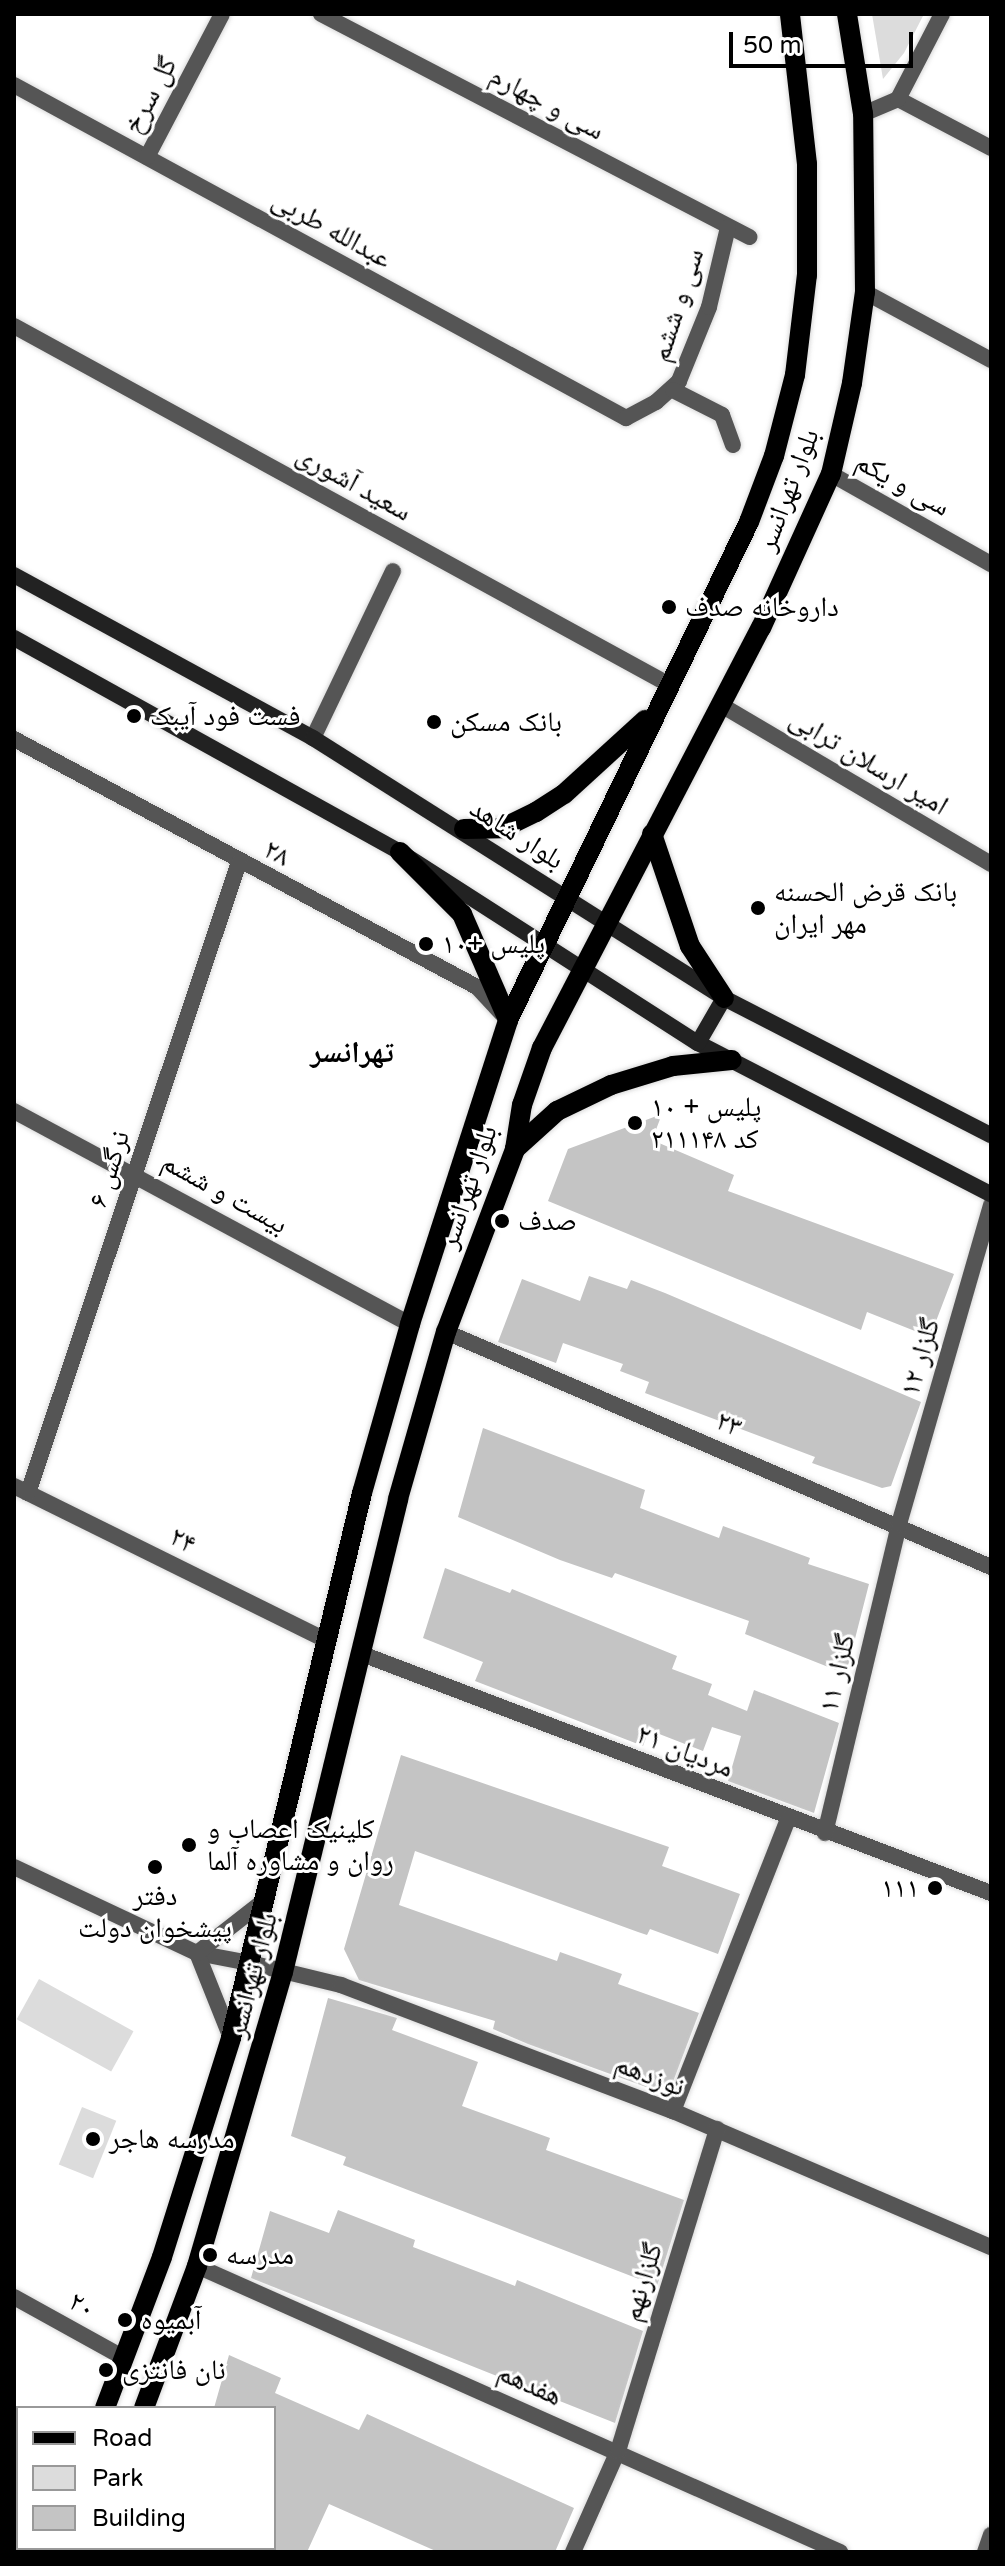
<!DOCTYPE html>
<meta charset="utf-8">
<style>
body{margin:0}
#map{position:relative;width:1005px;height:2566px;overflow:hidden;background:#fff;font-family:"Varela Round","Noto Naskh Arabic",sans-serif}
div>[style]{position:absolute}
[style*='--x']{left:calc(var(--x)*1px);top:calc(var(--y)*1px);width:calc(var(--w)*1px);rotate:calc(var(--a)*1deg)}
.green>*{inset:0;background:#dcdcdc;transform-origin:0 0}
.building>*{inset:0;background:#c4c4c4}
.roads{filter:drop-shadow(0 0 2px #dbdbdb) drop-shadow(0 0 2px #dbdbdb)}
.minor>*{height:16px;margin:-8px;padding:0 8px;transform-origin:8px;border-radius:8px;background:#555}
.tertiary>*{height:16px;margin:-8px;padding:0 8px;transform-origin:8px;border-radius:8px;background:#555}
.secondary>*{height:16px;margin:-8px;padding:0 8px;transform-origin:8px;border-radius:8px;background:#222}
.primary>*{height:20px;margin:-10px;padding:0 10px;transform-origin:10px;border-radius:10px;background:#000}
.dots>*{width:22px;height:22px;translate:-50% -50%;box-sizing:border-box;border:4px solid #fff;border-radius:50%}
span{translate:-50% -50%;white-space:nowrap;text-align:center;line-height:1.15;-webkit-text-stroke:6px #fff;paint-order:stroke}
.street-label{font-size:28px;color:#000}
.poi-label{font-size:28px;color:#000}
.left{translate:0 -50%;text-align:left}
.right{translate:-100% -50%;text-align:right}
.neighbourhood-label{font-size:30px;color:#000;font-weight:700}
.frame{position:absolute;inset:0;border:16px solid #000;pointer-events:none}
.legend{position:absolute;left:16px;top:2406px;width:260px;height:144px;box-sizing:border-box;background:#fff;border:2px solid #999;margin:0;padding:10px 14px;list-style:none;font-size:24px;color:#000}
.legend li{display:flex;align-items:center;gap:16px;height:40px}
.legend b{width:40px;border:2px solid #999}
.scale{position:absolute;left:729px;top:32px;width:184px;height:36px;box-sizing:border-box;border:4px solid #000;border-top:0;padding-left:10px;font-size:24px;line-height:28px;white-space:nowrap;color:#000;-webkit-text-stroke:6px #fff;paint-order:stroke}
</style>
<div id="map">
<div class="green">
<div style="clip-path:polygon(872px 14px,924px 14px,904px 53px,883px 79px)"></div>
<div style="left:39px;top:1979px;width:108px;height:46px;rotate:29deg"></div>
<div style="left:82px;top:2107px;width:37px;height:62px;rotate:22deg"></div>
</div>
<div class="building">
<div style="clip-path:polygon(662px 1114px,652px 1140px,734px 1175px,728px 1191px,954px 1274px,930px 1337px,867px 1312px,861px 1330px,548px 1201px,568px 1149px)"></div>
<div style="clip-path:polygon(589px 1276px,627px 1289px,631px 1280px,665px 1293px,921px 1402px,891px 1486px,882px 1488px,812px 1463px,815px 1457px,645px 1393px,649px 1382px,620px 1371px,623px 1364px,563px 1343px,556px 1363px,498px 1342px,522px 1279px,580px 1301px)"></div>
<div style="clip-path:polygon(483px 1428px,645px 1490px,640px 1508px,719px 1538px,723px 1526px,810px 1558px,808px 1564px,869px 1584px,846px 1674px,745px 1634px,749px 1621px,615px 1573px,612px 1578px,560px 1560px,458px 1517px)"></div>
<div style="clip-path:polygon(445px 1568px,510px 1593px,512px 1589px,677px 1656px,672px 1669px,712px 1684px,708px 1695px,747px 1711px,754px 1690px,839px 1723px,814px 1813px,728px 1781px,741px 1736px,712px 1727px,703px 1751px,649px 1730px,643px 1746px,475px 1681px,483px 1662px,423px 1638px)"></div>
<div style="clip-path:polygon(401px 1755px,669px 1847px,662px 1866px,740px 1894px,718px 1954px,650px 1929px,647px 1935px,638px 1932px,415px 1851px,399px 1905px,557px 1961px,560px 1952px,622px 1974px,618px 1984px,699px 2013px,668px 2095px,528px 2044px,493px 2029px,495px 2021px,359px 1980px,344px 1949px)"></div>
<div style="clip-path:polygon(328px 1998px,397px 2018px,392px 2030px,478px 2062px,462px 2106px,550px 2138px,546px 2150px,684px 2200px,657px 2286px,343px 2165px,346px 2157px,291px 2136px)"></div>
<div style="clip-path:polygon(338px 2210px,415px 2240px,413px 2247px,515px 2286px,517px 2280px,643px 2331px,615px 2423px,251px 2278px,270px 2211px,329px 2233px)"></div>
<div style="clip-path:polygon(229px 2355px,281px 2378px,275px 2393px,359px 2430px,367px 2414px,574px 2508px,555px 2552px,438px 2552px,329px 2504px,307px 2552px,274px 2552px,274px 2408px,214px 2408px)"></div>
</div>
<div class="roads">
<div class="minor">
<div style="--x:321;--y:14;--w:483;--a:27.5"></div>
<div style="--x:14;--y:85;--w:697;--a:28.55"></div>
<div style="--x:626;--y:418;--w:34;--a:-28"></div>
<div style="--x:656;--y:402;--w:31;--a:-42"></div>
<div style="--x:679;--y:381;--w:80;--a:-67.9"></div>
<div style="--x:709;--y:307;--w:82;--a:-76.6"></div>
<div style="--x:898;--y:99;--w:105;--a:27.8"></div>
<div style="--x:863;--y:114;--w:38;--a:-23"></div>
<div style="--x:898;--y:99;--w:96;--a:-62.6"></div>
<div style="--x:147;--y:157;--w:161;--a:-62.3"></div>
<div style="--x:865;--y:292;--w:143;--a:28.4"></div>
<div style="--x:14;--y:326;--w:746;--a:28.7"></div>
<div style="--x:673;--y:390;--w:55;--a:27"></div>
<div style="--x:722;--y:415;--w:32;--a:70"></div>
<div style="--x:831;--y:474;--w:184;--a:29.4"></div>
<div style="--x:313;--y:738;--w:185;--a:-64.4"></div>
<div style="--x:14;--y:739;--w:525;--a:28.18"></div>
<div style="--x:477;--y:987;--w:35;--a:47"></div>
<div style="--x:14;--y:1111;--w:450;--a:28.3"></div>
<div style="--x:446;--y:1332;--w:594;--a:23.33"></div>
<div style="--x:14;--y:1486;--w:350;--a:26.3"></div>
<div style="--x:28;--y:1493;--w:665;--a:-71.51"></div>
<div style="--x:362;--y:1654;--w:673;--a:20.81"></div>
<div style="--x:825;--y:1833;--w:318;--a:-76.5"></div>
<div style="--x:899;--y:1524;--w:332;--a:-73.9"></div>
<div style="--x:250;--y:1963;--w:94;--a:13.6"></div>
<div style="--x:341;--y:1985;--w:355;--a:20.8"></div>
<div style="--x:673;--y:2111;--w:346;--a:23.2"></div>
<div style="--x:673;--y:2111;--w:314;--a:-68.5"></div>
<div style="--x:197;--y:2266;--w:704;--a:23.98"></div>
<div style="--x:14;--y:2297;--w:126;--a:29"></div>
<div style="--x:14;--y:2550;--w:4;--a:27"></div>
<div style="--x:573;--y:2552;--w:111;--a:-66"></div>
<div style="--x:618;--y:2451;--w:337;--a:-72.9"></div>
<div style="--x:985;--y:2552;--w:18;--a:-71"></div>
</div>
<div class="tertiary">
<div style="--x:721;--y:705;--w:313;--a:30.5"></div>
<div style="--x:14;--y:1867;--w:202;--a:25.2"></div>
<div style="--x:197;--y:1953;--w:54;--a:10.7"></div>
<div style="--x:231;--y:2038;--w:92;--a:-111.8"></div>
<div style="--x:197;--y:1953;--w:86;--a:-37.9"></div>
</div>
<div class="secondary">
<div style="--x:14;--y:575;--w:341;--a:28.6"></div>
<div style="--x:313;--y:738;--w:486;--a:32.3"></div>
<div style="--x:724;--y:998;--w:300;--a:27.2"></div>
<div style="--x:14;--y:638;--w:441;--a:29"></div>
<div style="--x:400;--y:852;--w:354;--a:32.7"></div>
<div style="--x:698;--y:1043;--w:330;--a:27.3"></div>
<div style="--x:698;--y:1043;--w:52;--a:-60"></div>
</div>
<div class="primary">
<div style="--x:464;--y:829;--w:39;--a:-1"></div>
<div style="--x:503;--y:828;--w:37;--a:-26"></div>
<div style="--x:536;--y:812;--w:33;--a:-33"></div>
<div style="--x:564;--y:794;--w:110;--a:-42.4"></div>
<div style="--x:652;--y:834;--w:118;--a:71.3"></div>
<div style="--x:690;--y:946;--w:62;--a:56.8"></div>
<div style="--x:400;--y:852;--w:88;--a:45"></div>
<div style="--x:462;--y:914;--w:116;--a:66.5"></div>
<div style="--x:515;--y:1149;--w:57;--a:-42.1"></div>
<div style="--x:557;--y:1111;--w:60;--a:-25.7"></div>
<div style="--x:611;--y:1085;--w:65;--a:-17"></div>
<div style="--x:673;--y:1066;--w:59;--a:-5.8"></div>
<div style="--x:105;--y:2408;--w:161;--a:-69.3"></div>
<div style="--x:162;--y:2257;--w:230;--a:-72.5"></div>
<div style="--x:231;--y:2038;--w:561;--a:-76.48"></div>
<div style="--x:362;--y:1493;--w:176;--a:-74.1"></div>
<div style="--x:410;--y:1324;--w:319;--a:-72.1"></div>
<div style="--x:508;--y:1020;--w:553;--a:-64.18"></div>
<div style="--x:749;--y:522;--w:71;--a:-69.3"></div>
<div style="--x:774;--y:456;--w:84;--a:-75.5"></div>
<div style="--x:795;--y:375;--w:101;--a:-83.2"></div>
<div style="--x:807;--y:275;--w:111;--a:-90"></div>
<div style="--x:807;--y:164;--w:151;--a:-96.5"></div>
<div style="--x:144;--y:2408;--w:152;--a:-69.5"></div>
<div style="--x:197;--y:2266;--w:306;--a:-73.7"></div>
<div style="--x:283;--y:1972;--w:487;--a:-76.3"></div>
<div style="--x:398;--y:1499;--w:174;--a:-74"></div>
<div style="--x:446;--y:1332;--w:196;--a:-69.3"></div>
<div style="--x:515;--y:1149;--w:45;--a:-81"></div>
<div style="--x:522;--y:1105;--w:60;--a:-70.7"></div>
<div style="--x:542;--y:1048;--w:474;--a:-62.5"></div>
<div style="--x:761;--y:628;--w:169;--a:-65.6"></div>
<div style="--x:831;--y:474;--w:93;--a:-77"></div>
<div style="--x:852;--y:383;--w:92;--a:-81.9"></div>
<div style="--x:865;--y:292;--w:178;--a:-90.6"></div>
<div style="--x:863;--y:114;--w:101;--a:-99.1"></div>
<div style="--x:49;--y:2552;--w:4;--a:-76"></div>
<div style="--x:90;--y:2552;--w:4;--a:-76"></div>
</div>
</div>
<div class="dots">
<div style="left:669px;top:607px;background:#000"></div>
<div style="left:134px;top:716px;background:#000"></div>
<div style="left:434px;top:722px;background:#000"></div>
<div style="left:758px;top:908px;background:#000"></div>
<div style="left:426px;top:944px;background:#000"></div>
<div style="left:635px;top:1123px;background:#000"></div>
<div style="left:502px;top:1221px;background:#000"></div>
<div style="left:189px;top:1845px;background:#000"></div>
<div style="left:155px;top:1867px;background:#000"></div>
<div style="left:935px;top:1888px;background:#000"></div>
<div style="left:93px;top:2139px;background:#000"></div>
<div style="left:210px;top:2255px;background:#000"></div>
<div style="left:125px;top:2320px;background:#000"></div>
<div style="left:106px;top:2370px;background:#000"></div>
</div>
<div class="street-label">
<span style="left:150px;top:95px;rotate:-62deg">گل سرخ</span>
<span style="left:547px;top:103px;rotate:28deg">سی و چهارم</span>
<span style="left:332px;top:229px;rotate:29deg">عبدالله طربی</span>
<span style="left:677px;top:305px;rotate:-72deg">سی و ششم</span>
<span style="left:354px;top:483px;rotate:29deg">سعید آشوری</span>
<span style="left:903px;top:484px;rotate:29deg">سی و یکم</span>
<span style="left:788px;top:490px;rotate:-69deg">بلوار تهرانسر</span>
<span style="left:869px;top:762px;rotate:31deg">امیر ارسلان ترابی</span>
<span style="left:517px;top:834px;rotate:33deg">بلوار شاهد</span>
<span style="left:277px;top:853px;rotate:28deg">۲۸</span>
<span style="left:109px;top:1169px;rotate:-72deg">نرگس ۶</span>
<span style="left:468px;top:1187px;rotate:-71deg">بلوار تهرانسر</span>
<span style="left:225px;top:1193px;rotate:29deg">بیست و ششم</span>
<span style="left:920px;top:1357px;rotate:-74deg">گلزار ۱۲</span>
<span style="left:729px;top:1424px;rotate:23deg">۲۳</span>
<span style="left:183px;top:1540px;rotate:26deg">۲۴</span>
<span style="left:837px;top:1673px;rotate:-77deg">گلزار ۱۱</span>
<span style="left:685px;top:1751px;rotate:21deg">۲۱ مردیان</span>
<span style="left:252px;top:1975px;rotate:-75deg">بلوار تهرانسر</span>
<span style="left:650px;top:2075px;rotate:21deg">نوزدهم</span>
<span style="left:642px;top:2282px;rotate:-73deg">گلزارنهم</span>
<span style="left:82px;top:2305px;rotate:29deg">۲۰</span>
<span style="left:530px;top:2384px;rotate:24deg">هفدهم</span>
</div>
<div class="poi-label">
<span class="left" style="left:685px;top:607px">داروخانه صدف</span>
<span class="left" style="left:150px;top:716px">فست فود آیبک</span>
<span class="left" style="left:450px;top:722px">بانک مسکن</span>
<span class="left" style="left:774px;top:908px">بانک قرض الحسنه<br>مهر ایران</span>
<span class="left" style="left:442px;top:944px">پلیس +۱۰</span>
<span class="left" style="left:651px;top:1123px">پلیس + ۱۰<br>کد ۲۱۱۱۴۸</span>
<span class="left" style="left:518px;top:1221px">صدف</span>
<span class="left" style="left:207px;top:1845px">کلینیک اعصاب و<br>روان و مشاوره آلما</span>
<span class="right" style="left:919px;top:1888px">۱۱۱</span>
<span style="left:155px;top:1912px">دفتر<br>پیشخوان دولت</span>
<span class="left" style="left:109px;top:2139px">مدرسه هاجر</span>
<span class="left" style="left:226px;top:2255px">مدرسه</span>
<span class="left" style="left:141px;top:2320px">آبمیوه</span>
<span class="left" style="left:122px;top:2370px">نان فانتزی</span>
</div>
<div class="neighbourhood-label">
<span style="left:352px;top:1053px">تهرانسر</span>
</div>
<div class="frame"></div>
<ul class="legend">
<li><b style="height:10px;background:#000"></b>Road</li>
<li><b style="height:22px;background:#dcdcdc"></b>Park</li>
<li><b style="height:22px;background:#c4c4c4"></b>Building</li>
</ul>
<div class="scale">50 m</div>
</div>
